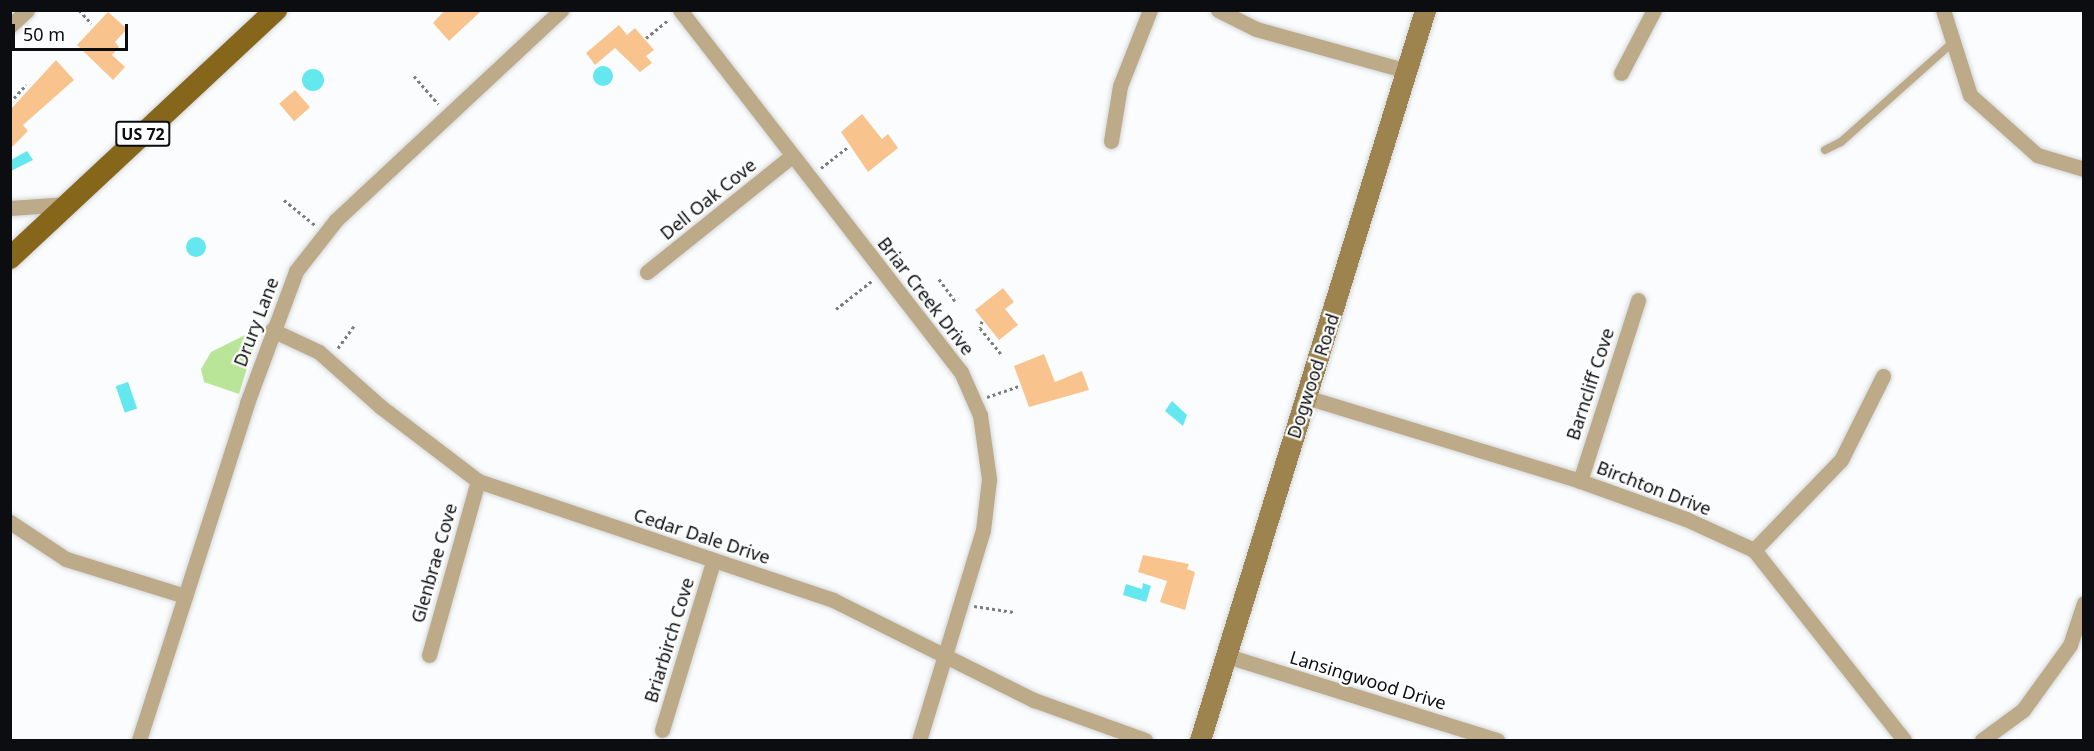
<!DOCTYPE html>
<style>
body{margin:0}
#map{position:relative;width:2094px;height:751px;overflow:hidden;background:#fafcfd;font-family:"Noto Sans",sans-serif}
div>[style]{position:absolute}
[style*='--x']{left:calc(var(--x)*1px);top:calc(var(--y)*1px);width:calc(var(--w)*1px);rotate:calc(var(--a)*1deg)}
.green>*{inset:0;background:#b8e597}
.water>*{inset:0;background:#64e7ee;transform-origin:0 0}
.round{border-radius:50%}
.building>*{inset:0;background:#f9c38e;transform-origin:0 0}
.path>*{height:3px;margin-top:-1.5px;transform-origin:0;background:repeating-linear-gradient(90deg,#7b7d7f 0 3px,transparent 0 6px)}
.roads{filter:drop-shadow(0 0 2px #d4d6d7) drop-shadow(0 0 2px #d4d6d7)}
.lane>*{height:8px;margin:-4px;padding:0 4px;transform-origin:4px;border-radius:4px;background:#bcaa88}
.street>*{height:15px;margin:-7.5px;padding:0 7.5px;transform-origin:7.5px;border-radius:7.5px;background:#bcaa88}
.secondary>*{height:21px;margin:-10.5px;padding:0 10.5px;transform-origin:10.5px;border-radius:10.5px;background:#9d834d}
.primary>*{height:22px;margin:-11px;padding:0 11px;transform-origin:11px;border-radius:11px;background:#86661b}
span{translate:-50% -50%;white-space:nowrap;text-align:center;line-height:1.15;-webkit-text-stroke:4.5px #fff;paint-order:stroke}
.shield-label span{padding:2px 4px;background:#fff;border:2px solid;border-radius:4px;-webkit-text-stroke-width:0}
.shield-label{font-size:16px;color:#0b0d10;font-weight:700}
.street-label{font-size:18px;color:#0b0d10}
.frame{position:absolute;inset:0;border:12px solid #0b0d10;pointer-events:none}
.scale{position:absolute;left:12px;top:24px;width:116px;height:27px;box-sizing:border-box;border:3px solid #0b0d10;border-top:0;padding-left:8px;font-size:18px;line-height:21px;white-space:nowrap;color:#0b0d10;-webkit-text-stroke:4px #fff;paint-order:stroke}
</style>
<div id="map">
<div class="green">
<div style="clip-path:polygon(245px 335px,256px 339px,239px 394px,204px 382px,201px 369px,211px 352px)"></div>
</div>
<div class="water">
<div class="round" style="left:593px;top:66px;width:20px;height:20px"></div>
<div class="round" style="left:302px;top:69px;width:22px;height:22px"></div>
<div style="clip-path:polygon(27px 151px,33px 160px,11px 171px,11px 160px)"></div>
<div class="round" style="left:186px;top:237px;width:20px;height:20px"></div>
<div style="left:128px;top:382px;width:28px;height:13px;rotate:71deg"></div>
<div style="clip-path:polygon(1172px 401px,1187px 415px,1183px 426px,1165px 411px)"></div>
<div style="clip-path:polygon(1143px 583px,1151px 586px,1146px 602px,1123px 595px,1126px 584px,1142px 589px)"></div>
</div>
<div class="building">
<div style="clip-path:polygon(445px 10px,482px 10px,449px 41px,433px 23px)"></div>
<div style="clip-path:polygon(108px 12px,127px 29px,115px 42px,119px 47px,112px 55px,125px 67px,113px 80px,77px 45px)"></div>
<div style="clip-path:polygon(619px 25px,627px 35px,635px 28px,654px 50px,646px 56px,652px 63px,640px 72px,615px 48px,595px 65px,586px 53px)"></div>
<div style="clip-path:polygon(56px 60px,74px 80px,23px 125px,28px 131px,10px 149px,10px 110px)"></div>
<div style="left:295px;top:90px;width:23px;height:21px;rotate:49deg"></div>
<div style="clip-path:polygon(862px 114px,882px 139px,888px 134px,898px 148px,868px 172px,841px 132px)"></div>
<div style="clip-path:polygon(1003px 288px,1014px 302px,1005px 309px,1018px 325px,999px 340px,975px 310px)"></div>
<div style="clip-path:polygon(1044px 354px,1055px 382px,1082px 371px,1089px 390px,1029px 407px,1014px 366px)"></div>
<div style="clip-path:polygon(1143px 555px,1189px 564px,1187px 569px,1195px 572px,1185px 610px,1160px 602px,1167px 581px,1138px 572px)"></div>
</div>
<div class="path">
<div style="--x:79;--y:10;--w:18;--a:47"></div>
<div style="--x:646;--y:38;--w:28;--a:-39"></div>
<div style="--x:414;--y:76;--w:37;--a:49"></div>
<div style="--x:14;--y:98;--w:18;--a:-47"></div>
<div style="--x:821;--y:168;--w:34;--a:-38"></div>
<div style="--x:284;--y:200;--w:40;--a:39"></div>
<div style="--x:939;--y:279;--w:27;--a:54"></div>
<div style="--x:836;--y:309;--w:47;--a:-38.1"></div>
<div style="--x:982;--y:321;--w:7;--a:106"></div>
<div style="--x:980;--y:328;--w:33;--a:51"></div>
<div style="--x:338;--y:348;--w:27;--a:-54"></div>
<div style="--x:987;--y:397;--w:34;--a:-19"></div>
<div style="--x:974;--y:606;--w:40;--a:8.5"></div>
</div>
<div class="roads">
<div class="lane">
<div style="--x:1825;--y:150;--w:18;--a:-27"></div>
<div style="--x:1841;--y:142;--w:149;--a:-41.7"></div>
</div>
<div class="street">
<div style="--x:680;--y:10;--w:458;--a:52.2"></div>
<div style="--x:961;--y:372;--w:47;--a:66.2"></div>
<div style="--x:980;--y:415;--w:65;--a:82"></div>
<div style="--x:989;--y:479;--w:51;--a:96.7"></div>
<div style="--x:983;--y:530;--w:220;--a:106.9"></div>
<div style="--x:1218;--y:10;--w:42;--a:26.6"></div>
<div style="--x:1256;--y:29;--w:157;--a:15.5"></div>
<div style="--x:1943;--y:10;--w:89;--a:72.4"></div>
<div style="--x:1970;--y:95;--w:90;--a:41.8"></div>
<div style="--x:2037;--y:155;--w:49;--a:16.6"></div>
<div style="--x:10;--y:26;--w:23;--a:-43"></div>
<div style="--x:1621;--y:73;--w:71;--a:-62.4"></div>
<div style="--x:1111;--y:141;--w:56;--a:-80.7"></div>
<div style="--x:1120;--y:86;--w:82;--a:-68.5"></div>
<div style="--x:10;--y:208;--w:58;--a:-3.9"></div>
<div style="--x:647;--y:272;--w:186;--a:-38.7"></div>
<div style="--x:272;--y:330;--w:52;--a:25.1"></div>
<div style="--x:319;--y:352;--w:83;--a:41.6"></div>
<div style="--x:381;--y:407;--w:122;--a:37.3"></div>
<div style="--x:478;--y:481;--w:374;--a:18.5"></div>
<div style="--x:833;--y:600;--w:225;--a:26.5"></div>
<div style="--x:1034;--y:700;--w:118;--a:19.8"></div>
<div style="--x:1306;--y:397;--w:287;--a:17"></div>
<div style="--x:1580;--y:481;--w:113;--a:19.7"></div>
<div style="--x:1686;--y:519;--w:75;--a:24.5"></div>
<div style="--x:1754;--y:550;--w:242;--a:51.7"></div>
<div style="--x:1580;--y:481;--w:190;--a:-72.2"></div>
<div style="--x:10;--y:522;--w:67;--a:33.5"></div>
<div style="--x:66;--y:559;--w:125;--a:17.3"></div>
<div style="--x:1754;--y:550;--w:125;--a:-46"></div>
<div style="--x:1841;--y:460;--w:94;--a:-63.4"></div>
<div style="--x:429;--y:655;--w:181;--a:-74.3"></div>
<div style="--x:1227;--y:656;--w:283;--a:17.3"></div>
<div style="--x:662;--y:730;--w:176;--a:-73.1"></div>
<div style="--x:139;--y:740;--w:354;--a:-72.2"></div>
<div style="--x:247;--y:403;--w:141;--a:-69.6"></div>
<div style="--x:296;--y:271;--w:65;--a:-51.9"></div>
<div style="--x:336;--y:220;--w:308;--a:-43"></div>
<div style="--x:1982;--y:740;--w:51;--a:-36.2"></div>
<div style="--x:2023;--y:710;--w:80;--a:-54.1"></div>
<div style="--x:2070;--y:645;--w:44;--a:-71.6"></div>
</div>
<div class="secondary">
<div style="--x:1200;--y:740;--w:764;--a:-72.87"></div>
</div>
<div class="primary">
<div style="--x:10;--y:258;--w:364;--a:-43"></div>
</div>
</div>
<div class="shield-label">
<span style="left:143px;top:134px">US 72</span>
</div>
<div class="street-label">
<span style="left:708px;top:199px;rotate:-39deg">Dell Oak Cove</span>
<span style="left:926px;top:296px;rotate:52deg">Briar Creek Drive</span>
<span style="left:256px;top:322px;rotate:-69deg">Drury Lane</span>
<span style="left:1313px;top:376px;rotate:-72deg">Dogwood Road</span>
<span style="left:1590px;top:384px;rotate:-72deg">Barncliff Cove</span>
<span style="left:1654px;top:488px;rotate:21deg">Birchton Drive</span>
<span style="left:702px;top:536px;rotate:18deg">Cedar Dale Drive</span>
<span style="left:434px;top:563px;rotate:-74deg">Glenbrae Cove</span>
<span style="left:669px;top:640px;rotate:-73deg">Briarbirch Cove</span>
<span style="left:1368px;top:680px;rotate:17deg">Lansingwood Drive</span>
</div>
<div class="frame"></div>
<div class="scale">50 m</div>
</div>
